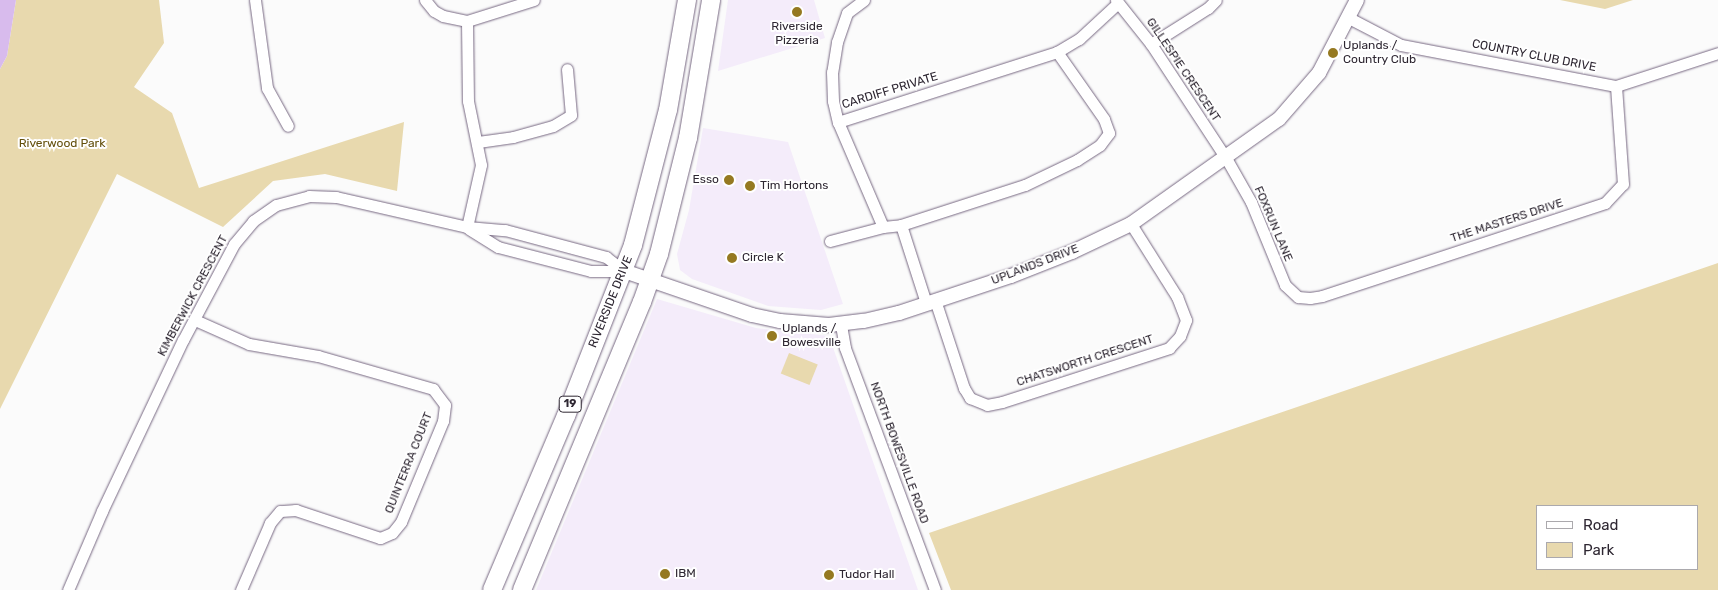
<!DOCTYPE html>
<style>
body{margin:0}
#map{position:relative;width:1718px;height:590px;overflow:hidden;background:#fbfbfb;font-family:Rubik,sans-serif}
div>[style]{position:absolute}
[style*='--x']{left:calc(var(--x)*1px);top:calc(var(--y)*1px);width:calc(var(--w)*1px);rotate:calc(var(--a)*1deg)}
.built>*{inset:0;background:#f4ecfa}
.green>*{inset:0;background:#e8d9ae;transform-origin:0 0}
.water>*{inset:0;background:#d8bbed}
.roads{filter:drop-shadow(0 0 1px #776882) drop-shadow(0 0 1px #776882)}
.minor>*{height:11px;margin:-5.5px;padding:0 5.5px;transform-origin:5.5px;border-radius:5.5px;background:#fff}
.tertiary>*{height:14px;margin:-7px;padding:0 7px;transform-origin:7px;border-radius:7px;background:#fff}
.primary>*{height:18px;margin:-9px;padding:0 9px;transform-origin:9px;border-radius:9px;background:#fff}
.dots>*{width:14px;height:14px;translate:-50% -50%;box-sizing:border-box;border:2px solid #fff;border-radius:50%}
span{translate:-50% -50%;white-space:nowrap;text-align:center;line-height:1.15;-webkit-text-stroke:4px #fff;paint-order:stroke}
.shield-label span{padding:1px 4px;background:#fff;border:1px solid;border-radius:4px;-webkit-text-stroke-width:0}
.shield-label{font-size:11px;color:#2e2732;font-weight:700}
.poi-label{font-size:12px;color:#2e2732}
.left{translate:0 -50%;text-align:left}
.right{translate:-100% -50%;text-align:right}
.street-label{font-size:12px;color:#2e2732}
.park-label{font-size:12px;color:#634f0b}
.legend{position:absolute;left:1536px;top:505px;width:162px;height:65px;box-sizing:border-box;background:#fff;border:1px solid #aba9ad;margin:0;padding:6px 9px;list-style:none;font-size:15px;color:#2e2732}
.legend li{display:flex;align-items:center;gap:10px;height:25px}
.legend b{width:25px;border:1px solid #aba9ad}
</style>
<div id="map">
<div class="built">
<div style="clip-path:polygon(728px 0,814px 0,825px 38px,718px 71px)"></div>
<div style="clip-path:polygon(703px 128px,788px 142px,843px 304px,821px 310px,768px 306px,692px 279px,680px 270px,677px 254px,689px 210px)"></div>
<div style="clip-path:polygon(657px 299px,756px 328px,829px 336px,918px 590px,536px 590px)"></div>
</div>
<div class="green">
<div style="clip-path:polygon(16px 0,159px 0,164px 43px,134px 87px,172px 113px,199px 188px,404px 122px,397px 191px,325px 174px,273px 181px,223px 227px,117px 174px,0 409px,0 69px,7px 56px)"></div>
<div style="clip-path:polygon(1560px 0,1633px 0,1605px 9px)"></div>
<div style="clip-path:polygon(evenodd,1718px 263px,1718px 590px,951px 590px,929px 533px,1718px 263px,1537px 506px,1697px 506px,1697px 569px,1537px 569px,1537px 506px)"></div>
<div style="left:789px;top:353px;width:31px;height:22px;rotate:22deg"></div>
</div>
<div class="water">
<div style="clip-path:polygon(0 0,16px 0,7px 56px,0 69px)"></div>
</div>
<div class="roads">
<div class="minor">
<div style="--x:255;--y:0;--w:89;--a:82.2"></div>
<div style="--x:267;--y:88;--w:43;--a:61.1"></div>
<div style="--x:425;--y:0;--w:14;--a:51"></div>
<div style="--x:434;--y:11;--w:10;--a:29"></div>
<div style="--x:443;--y:16;--w:25;--a:12"></div>
<div style="--x:467;--y:21;--w:70;--a:-17.4"></div>
<div style="--x:864;--y:0;--w:21;--a:143"></div>
<div style="--x:847;--y:13;--w:31;--a:109"></div>
<div style="--x:837;--y:42;--w:30;--a:99"></div>
<div style="--x:832;--y:72;--w:29;--a:88"></div>
<div style="--x:833;--y:101;--w:22;--a:77"></div>
<div style="--x:838;--y:122;--w:114;--a:66.8"></div>
<div style="--x:1116;--y:0;--w:56;--a:51.5"></div>
<div style="--x:1151;--y:44;--w:136;--a:56.7"></div>
<div style="--x:1226;--y:158;--w:51;--a:60.4"></div>
<div style="--x:1251;--y:202;--w:90;--a:67.7"></div>
<div style="--x:1285;--y:285;--w:18;--a:43"></div>
<div style="--x:1298;--y:297;--w:12;--a:5"></div>
<div style="--x:1310;--y:298;--w:12;--a:-9"></div>
<div style="--x:1322;--y:296;--w:298;--a:-18.2"></div>
<div style="--x:1605;--y:203;--w:26;--a:-47"></div>
<div style="--x:1623;--y:184;--w:98;--a:-94.1"></div>
<div style="--x:1347;--y:17;--w:61;--a:27.4"></div>
<div style="--x:1401;--y:45;--w:219;--a:10.8"></div>
<div style="--x:1616;--y:86;--w:107;--a:-17.9"></div>
<div style="--x:467;--y:21;--w:80;--a:89.3"></div>
<div style="--x:468;--y:101;--w:65;--a:78.5"></div>
<div style="--x:481;--y:165;--w:64;--a:102.7"></div>
<div style="--x:1151;--y:44;--w:67;--a:-32.3"></div>
<div style="--x:1208;--y:8;--w:11;--a:-45"></div>
<div style="--x:838;--y:122;--w:230;--a:-17.7"></div>
<div style="--x:1057;--y:52;--w:26;--a:-31"></div>
<div style="--x:1079;--y:39;--w:53;--a:-42.7"></div>
<div style="--x:478;--y:142;--w:35;--a:-8"></div>
<div style="--x:513;--y:137;--w:41;--a:-15.4"></div>
<div style="--x:553;--y:126;--w:21;--a:-31"></div>
<div style="--x:571;--y:115;--w:46;--a:-95"></div>
<div style="--x:901;--y:225;--w:82;--a:72.2"></div>
<div style="--x:469;--y:229;--w:34;--a:32"></div>
<div style="--x:498;--y:247;--w:96;--a:14.5"></div>
<div style="--x:591;--y:271;--w:33;--a:0"></div>
<div style="--x:830;--y:241;--w:55;--a:-14.8"></div>
<div style="--x:883;--y:227;--w:18;--a:-6"></div>
<div style="--x:901;--y:225;--w:130;--a:-17.9"></div>
<div style="--x:1025;--y:185;--w:58;--a:-25.7"></div>
<div style="--x:1077;--y:160;--w:27;--a:-33"></div>
<div style="--x:1100;--y:145;--w:15;--a:-53"></div>
<div style="--x:1109;--y:133;--w:15;--a:-110"></div>
<div style="--x:1104;--y:119;--w:82;--a:-125"></div>
<div style="--x:935;--y:300;--w:93;--a:71.8"></div>
<div style="--x:964;--y:388;--w:12;--a:59"></div>
<div style="--x:970;--y:398;--w:18;--a:22"></div>
<div style="--x:987;--y:405;--w:15;--a:-11"></div>
<div style="--x:1002;--y:402;--w:176;--a:-17.9"></div>
<div style="--x:1169;--y:348;--w:16;--a:-47"></div>
<div style="--x:1180;--y:336;--w:17;--a:-69"></div>
<div style="--x:1186;--y:320;--w:25;--a:-111"></div>
<div style="--x:1177;--y:297;--w:86;--a:-122.2"></div>
<div style="--x:195;--y:320;--w:59;--a:24"></div>
<div style="--x:249;--y:344;--w:70;--a:9.9"></div>
<div style="--x:318;--y:356;--w:120;--a:16"></div>
<div style="--x:433;--y:389;--w:20;--a:53"></div>
<div style="--x:445;--y:405;--w:16;--a:97"></div>
<div style="--x:443;--y:421;--w:109;--a:112.6"></div>
<div style="--x:401;--y:522;--w:14;--a:129"></div>
<div style="--x:392;--y:533;--w:13;--a:157"></div>
<div style="--x:380;--y:538;--w:89;--a:-161.6"></div>
<div style="--x:296;--y:510;--w:16;--a:176"></div>
<div style="--x:280;--y:511;--w:16;--a:130"></div>
<div style="--x:270;--y:523;--w:73;--a:113.4"></div>
<div style="--x:841;--y:325;--w:23;--a:80"></div>
<div style="--x:845;--y:348;--w:258;--a:69.6"></div>
<div style="--x:68;--y:590;--w:86;--a:-66.7"></div>
<div style="--x:102;--y:511;--w:189;--a:-64.7"></div>
<div style="--x:183;--y:340;--w:109;--a:-62"></div>
<div style="--x:234;--y:244;--w:30;--a:-50"></div>
<div style="--x:253;--y:221;--w:28;--a:-35"></div>
<div style="--x:276;--y:205;--w:34;--a:-15"></div>
<div style="--x:309;--y:196;--w:27;--a:2"></div>
<div style="--x:336;--y:197;--w:134;--a:12.9"></div>
<div style="--x:467;--y:227;--w:38;--a:5"></div>
<div style="--x:505;--y:230;--w:105;--a:15"></div>
<div style="--x:606;--y:257;--w:23;--a:38"></div>
</div>
<div class="tertiary">
<div style="--x:624;--y:271;--w:135;--a:19"></div>
<div style="--x:752;--y:315;--w:29;--a:12"></div>
<div style="--x:780;--y:321;--w:49;--a:4.7"></div>
<div style="--x:829;--y:325;--w:35;--a:-7"></div>
<div style="--x:864;--y:321;--w:36;--a:-13"></div>
<div style="--x:899;--y:313;--w:118;--a:-18.3"></div>
<div style="--x:1011;--y:276;--w:66;--a:-21.5"></div>
<div style="--x:1072;--y:252;--w:65;--a:-25.4"></div>
<div style="--x:1131;--y:224;--w:181;--a:-35.4"></div>
<div style="--x:1279;--y:119;--w:61;--a:-49"></div>
<div style="--x:1319;--y:73;--w:82;--a:-62.5"></div>
</div>
<div class="primary">
<div style="--x:492;--y:590;--w:189;--a:-67"></div>
<div style="--x:566;--y:416;--w:184;--a:-68.6"></div>
<div style="--x:633;--y:245;--w:139;--a:-75.5"></div>
<div style="--x:668;--y:110;--w:112;--a:-80.2"></div>
<div style="--x:522;--y:590;--w:312;--a:-67.4"></div>
<div style="--x:642;--y:302;--w:51;--a:-70.5"></div>
<div style="--x:659;--y:254;--w:120;--a:-76"></div>
<div style="--x:688;--y:138;--w:140;--a:-80.5"></div>
</div>
</div>
<div class="dots">
<div style="left:797px;top:12px;background:#957921"></div>
<div style="left:1333px;top:53px;background:#957921"></div>
<div style="left:729px;top:180px;background:#957921"></div>
<div style="left:750px;top:186px;background:#957921"></div>
<div style="left:732px;top:258px;background:#957921"></div>
<div style="left:772px;top:336px;background:#957921"></div>
<div style="left:665px;top:574px;background:#957921"></div>
<div style="left:829px;top:575px;background:#957921"></div>
</div>
<div class="shield-label">
<span style="left:570px;top:404px">19</span>
</div>
<div class="poi-label">
<span style="left:797px;top:34px">Riverside<br>Pizzeria</span>
<span class="left" style="left:1343px;top:53px">Uplands /<br>Country Club</span>
<span class="right" style="left:719px;top:180px">Esso</span>
<span class="left" style="left:760px;top:186px">Tim Hortons</span>
<span class="left" style="left:742px;top:258px">Circle K</span>
<span class="left" style="left:782px;top:336px">Uplands /<br>Bowesville</span>
<span class="left" style="left:675px;top:574px">IBM</span>
<span class="left" style="left:839px;top:575px">Tudor Hall</span>
</div>
<div class="street-label">
<span style="left:1534px;top:56px;rotate:11deg">COUNTRY CLUB DRIVE</span>
<span style="left:1183px;top:70px;rotate:56deg">GILLESPIE CRESCENT</span>
<span style="left:890px;top:91px;rotate:-17deg">CARDIFF PRIVATE</span>
<span style="left:1507px;top:221px;rotate:-18deg">THE MASTERS DRIVE</span>
<span style="left:1273px;top:224px;rotate:67deg">FOXRUN LANE</span>
<span style="left:1035px;top:265px;rotate:-21deg">UPLANDS DRIVE</span>
<span style="left:193px;top:296px;rotate:-62deg">KIMBERWICK CRESCENT</span>
<span style="left:611px;top:302px;rotate:-68deg">RIVERSIDE DRIVE</span>
<span style="left:1085px;top:361px;rotate:-18deg">CHATSWORTH CRESCENT</span>
<span style="left:899px;top:453px;rotate:70deg">NORTH BOWESVILLE ROAD</span>
<span style="left:409px;top:463px;rotate:-68deg">QUINTERRA COURT</span>
</div>
<div class="park-label">
<span style="left:62px;top:144px">Riverwood Park</span>
</div>
<ul class="legend">
<li><b style="height:6px;background:#fff"></b>Road</li>
<li><b style="height:14px;background:#e8d9ae"></b>Park</li>
</ul>
</div>
